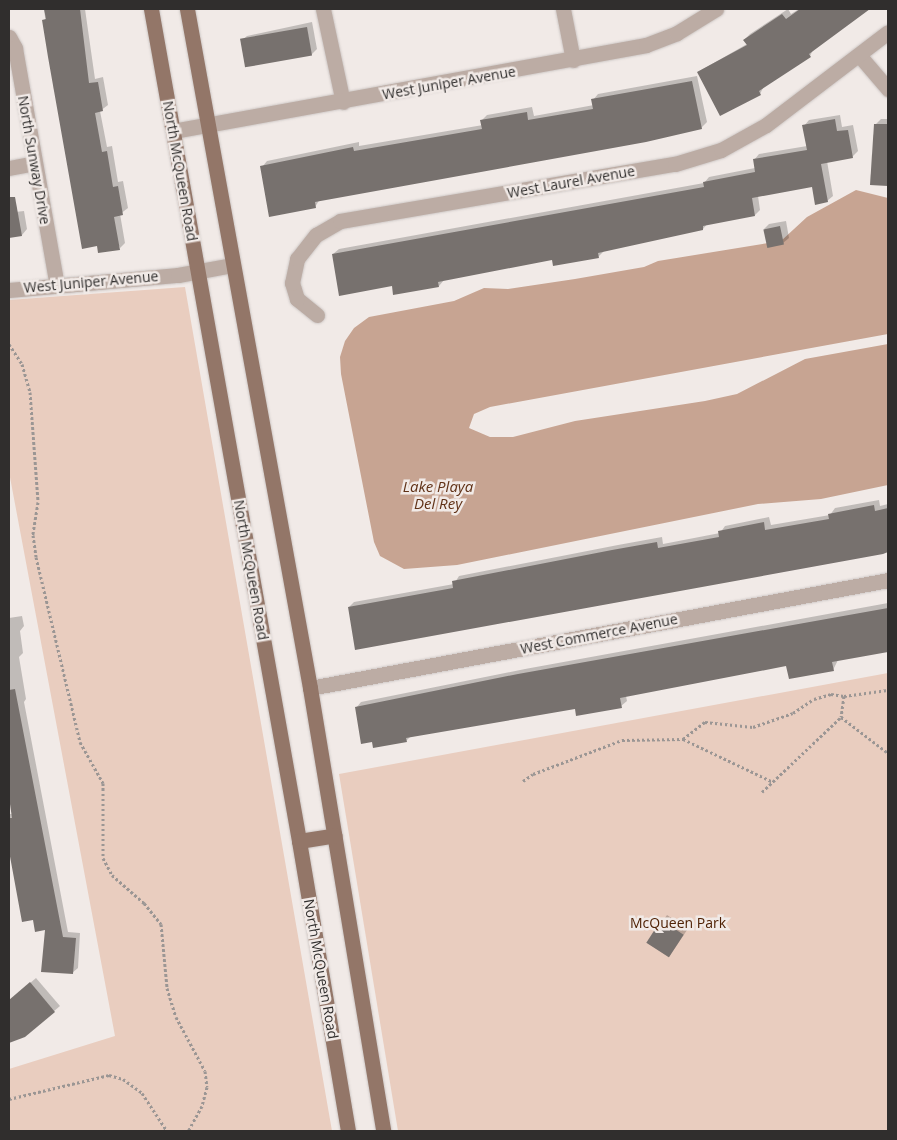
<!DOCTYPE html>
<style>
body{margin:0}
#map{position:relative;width:897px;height:1140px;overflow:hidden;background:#f1eae7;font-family:"Open Sans",sans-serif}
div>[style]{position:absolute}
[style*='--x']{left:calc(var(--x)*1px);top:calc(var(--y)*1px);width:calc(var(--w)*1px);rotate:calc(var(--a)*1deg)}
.green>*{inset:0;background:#e9cdbf}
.water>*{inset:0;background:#c7a492}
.shadow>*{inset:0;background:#0003;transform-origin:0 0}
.building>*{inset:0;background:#77716e;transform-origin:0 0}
.path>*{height:3px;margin-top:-1.5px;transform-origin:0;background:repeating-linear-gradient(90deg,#9b9694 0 2.5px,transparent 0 5px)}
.roads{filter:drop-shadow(0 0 1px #cec8c6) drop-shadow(0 0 1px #cec8c6)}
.minor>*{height:15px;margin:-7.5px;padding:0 7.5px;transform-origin:7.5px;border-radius:7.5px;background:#bcaca4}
.major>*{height:15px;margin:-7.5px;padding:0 7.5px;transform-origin:7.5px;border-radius:7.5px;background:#937668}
span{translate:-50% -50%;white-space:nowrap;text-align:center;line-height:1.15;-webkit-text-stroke:5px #f1eae7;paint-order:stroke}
.street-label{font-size:14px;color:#302e2d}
.park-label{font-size:14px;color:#4f2104}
.water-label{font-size:15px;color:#603116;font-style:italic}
.frame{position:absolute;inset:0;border:10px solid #302e2d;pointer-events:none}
</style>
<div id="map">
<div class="green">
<div style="clip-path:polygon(185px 287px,332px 1131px,9px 1131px,9px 1069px,115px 1036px,9px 472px,9px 300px)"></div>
<div style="clip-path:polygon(888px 673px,888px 1131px,398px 1131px,339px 774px)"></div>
</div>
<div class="water">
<div style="clip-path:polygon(856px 190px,888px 198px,888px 334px,490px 407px,474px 414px,469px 428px,490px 437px,513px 437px,575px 421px,705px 401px,737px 394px,805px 359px,888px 344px,888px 485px,821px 499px,758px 504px,457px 565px,404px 569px,380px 556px,374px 542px,341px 374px,340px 357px,345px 341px,354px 328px,369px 317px,454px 301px,484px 288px,508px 289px,575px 279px,644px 267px,658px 261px,781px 241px,807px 217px)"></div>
</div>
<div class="shadow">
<div style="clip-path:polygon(44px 9px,85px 9px,95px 79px,103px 77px,108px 105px,100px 111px,107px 147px,112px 146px,118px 182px,123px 181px,128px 208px,120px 214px,125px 243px,120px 248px,54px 90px)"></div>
<div style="clip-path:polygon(788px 9px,791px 14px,799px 9px,869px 9px,814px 48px,810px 56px,764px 86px,760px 94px,698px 72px,747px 44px,744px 40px,750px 34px)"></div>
<div style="clip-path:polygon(312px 22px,317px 49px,311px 55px,241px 41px,247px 36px)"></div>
<div style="clip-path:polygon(697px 76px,707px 122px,701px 128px,320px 199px,315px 207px,262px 167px,267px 161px,359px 142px,359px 146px,483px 125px,482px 120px,487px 115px,532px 107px,534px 116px,594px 105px,593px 100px,598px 94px)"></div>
<div style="clip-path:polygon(840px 115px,842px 127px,853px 125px,858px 151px,852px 157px,827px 161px,833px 196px,827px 201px,813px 186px,758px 196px,760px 210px,755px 215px,708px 223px,703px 229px,604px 251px,598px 257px,553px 259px,444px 280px,439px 286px,393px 285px,333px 254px,339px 249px,704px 183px,709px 177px,755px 168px,754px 160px,759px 154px,807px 146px,804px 126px,809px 120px)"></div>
<div style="clip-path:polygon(881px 119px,888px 119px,888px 185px,871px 184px,876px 124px)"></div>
<div style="clip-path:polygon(13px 197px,15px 212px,24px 211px,27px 229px,22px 235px,9px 237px,9px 198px)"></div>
<div style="clip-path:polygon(786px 221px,789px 238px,783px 243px,764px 229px,769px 224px)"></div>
<div style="clip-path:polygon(879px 500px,880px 506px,888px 504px,888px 550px,356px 648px,349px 607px,354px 602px,454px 584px,459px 576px,618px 545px,662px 537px,663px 544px,720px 533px,725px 526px,769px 517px,771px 525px,830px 515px,835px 508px)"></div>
<div style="clip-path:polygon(888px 603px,888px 651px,838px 660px,833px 670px,787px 665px,626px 696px,627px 701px,621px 706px,576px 707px,412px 735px,406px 741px,356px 708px,361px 702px,525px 669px)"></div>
<div style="clip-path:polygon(22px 616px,24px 626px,20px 631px,23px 653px,19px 657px,26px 699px,24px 702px,68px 932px,80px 933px,78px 968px,72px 973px,46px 928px,34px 919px,23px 921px,9px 848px,9px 814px,13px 814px,9px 790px,9px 618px)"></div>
<div style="left:667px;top:915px;width:25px;height:34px;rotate:34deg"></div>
<div style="clip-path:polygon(36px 978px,60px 1006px,25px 1036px,9px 1041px,9px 1001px)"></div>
</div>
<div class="building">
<div style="clip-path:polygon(44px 9px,80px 9px,89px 83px,98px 82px,103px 111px,95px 113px,102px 152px,107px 151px,113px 187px,118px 186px,123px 215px,114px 217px,120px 250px,98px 253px,97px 246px,82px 249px,48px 57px,42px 20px,46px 19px)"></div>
<div style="clip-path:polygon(800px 9px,870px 9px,809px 54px,811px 57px,759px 91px,761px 95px,720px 116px,697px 72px,747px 45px,743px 40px,782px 14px,786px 19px)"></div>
<div style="left:307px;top:27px;width:29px;height:68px;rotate:80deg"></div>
<div style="clip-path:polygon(692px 81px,702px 129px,646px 142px,315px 202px,316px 208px,269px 217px,260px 166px,353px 147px,354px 151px,482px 129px,480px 120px,527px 112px,528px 120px,593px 109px,591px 99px)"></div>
<div style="clip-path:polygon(835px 119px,837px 131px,848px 130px,853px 158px,821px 164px,828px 202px,815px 205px,812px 187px,752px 198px,755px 216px,703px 226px,703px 230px,598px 253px,599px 258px,553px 266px,552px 260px,438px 282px,439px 287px,393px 295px,392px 286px,339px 296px,332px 254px,704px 187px,703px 182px,755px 172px,753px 159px,807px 150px,802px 125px)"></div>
<div style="clip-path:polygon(874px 124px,888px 124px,888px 186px,870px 185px)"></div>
<div style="clip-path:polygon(9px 197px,15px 197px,22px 236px,9px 238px)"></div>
<div style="left:780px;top:226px;width:19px;height:17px;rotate:78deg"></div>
<div style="clip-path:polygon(874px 505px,875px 511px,888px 508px,888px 552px,883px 554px,355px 650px,348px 607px,453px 588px,452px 581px,612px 550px,657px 542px,658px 548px,719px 537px,718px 531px,764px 522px,765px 530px,829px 519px,828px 514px)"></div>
<div style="clip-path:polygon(888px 608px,888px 652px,832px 662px,834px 671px,789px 679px,786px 666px,620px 698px,622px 708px,576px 716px,575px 709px,406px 738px,407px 742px,373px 748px,372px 742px,361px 744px,355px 707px,518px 674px)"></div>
<div style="clip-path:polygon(15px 689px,63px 937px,76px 938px,73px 974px,41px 972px,45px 930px,35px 932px,33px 920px,22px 922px,9px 851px,9px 818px,12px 818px,9px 797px,9px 690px)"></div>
<div style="left:661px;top:920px;width:27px;height:27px;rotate:33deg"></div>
<div style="clip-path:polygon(30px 982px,55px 1012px,25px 1037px,9px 1043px,9px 1000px)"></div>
</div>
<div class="path">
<div style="--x:9;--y:344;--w:24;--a:57"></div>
<div style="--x:22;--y:364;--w:29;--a:74"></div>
<div style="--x:30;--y:392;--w:110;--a:85.8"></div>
<div style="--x:38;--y:502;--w:33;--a:99"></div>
<div style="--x:33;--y:535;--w:22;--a:82"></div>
<div style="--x:36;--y:557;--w:190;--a:76.6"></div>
<div style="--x:80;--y:742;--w:47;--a:60.7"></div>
<div style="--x:103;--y:783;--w:75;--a:90"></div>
<div style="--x:103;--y:858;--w:19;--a:62"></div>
<div style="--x:112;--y:875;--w:43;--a:41.2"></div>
<div style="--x:144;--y:903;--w:27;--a:51"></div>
<div style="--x:161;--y:924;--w:64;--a:84.6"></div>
<div style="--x:167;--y:988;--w:30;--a:73"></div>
<div style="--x:176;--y:1017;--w:61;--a:61.8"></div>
<div style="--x:205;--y:1071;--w:16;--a:83"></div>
<div style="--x:207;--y:1087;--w:20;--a:105"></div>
<div style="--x:202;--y:1106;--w:29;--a:119"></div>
<div style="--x:844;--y:696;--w:44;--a:-7.8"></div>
<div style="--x:683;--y:739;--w:28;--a:-38"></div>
<div style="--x:705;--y:722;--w:48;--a:5.9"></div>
<div style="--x:753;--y:727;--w:42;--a:-19.3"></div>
<div style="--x:793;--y:713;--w:25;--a:-34"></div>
<div style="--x:814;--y:699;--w:18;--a:-16"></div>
<div style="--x:831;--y:694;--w:13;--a:9"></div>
<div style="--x:844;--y:696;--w:21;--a:98"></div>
<div style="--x:523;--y:781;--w:12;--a:-35"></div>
<div style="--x:533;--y:774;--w:95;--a:-20.9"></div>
<div style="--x:622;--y:740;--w:61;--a:-0.9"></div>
<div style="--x:683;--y:739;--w:100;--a:25.5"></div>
<div style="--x:762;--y:792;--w:109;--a:-43.5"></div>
<div style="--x:841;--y:717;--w:59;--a:37.5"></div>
<div style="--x:9;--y:1099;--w:103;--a:-13.5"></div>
<div style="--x:109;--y:1075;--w:15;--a:16"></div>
<div style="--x:123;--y:1079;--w:24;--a:36"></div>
<div style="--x:142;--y:1093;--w:45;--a:56.7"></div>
</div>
<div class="roads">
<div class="minor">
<div style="--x:323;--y:9;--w:95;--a:77.9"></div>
<div style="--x:563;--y:9;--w:52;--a:78.9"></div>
<div style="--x:9;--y:37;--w:13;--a:61"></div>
<div style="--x:15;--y:48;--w:241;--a:80"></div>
<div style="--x:859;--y:55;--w:45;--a:49.5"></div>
<div style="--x:173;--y:131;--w:481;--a:-10.3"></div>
<div style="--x:646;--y:45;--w:33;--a:-21"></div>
<div style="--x:677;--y:33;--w:46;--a:-31.6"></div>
<div style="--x:9;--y:168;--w:26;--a:-11"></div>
<div style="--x:9;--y:290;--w:170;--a:-5.1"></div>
<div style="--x:178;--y:275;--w:56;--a:-10.3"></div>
<div style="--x:317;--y:315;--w:26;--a:-141"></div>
<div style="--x:297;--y:299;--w:17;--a:-107"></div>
<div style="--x:292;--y:283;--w:25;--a:-78"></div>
<div style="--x:297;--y:259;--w:31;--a:-52"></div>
<div style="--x:316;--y:235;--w:28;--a:-30"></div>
<div style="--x:340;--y:221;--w:340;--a:-9.7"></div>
<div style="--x:675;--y:164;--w:48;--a:-16.9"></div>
<div style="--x:721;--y:150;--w:51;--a:-29.1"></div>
<div style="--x:766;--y:125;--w:153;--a:-37.3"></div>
<div style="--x:310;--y:688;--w:588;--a:-10.58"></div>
</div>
<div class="major">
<div style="--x:151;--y:9;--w:845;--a:79.91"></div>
<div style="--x:299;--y:841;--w:294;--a:80.4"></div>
<div style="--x:187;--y:9;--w:690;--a:79.73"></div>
<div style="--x:310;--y:688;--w:449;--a:80.6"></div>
<div style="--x:299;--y:841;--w:36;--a:-9"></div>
</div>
</div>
<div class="street-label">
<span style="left:449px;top:83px;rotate:-10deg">West Juniper Avenue</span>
<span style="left:34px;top:160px;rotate:80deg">North Sunway Drive</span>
<span style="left:180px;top:171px;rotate:80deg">North McQueen Road</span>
<span style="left:571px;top:182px;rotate:-10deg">West Laurel Avenue</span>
<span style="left:91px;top:282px;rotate:-5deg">West Juniper Avenue</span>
<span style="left:251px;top:570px;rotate:80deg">North McQueen Road</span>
<span style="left:599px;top:634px;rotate:-11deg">West Commerce Avenue</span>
<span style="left:321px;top:969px;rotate:80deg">North McQueen Road</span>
</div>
<div class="park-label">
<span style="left:678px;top:923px">McQueen Park</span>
</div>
<div class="water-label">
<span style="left:438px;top:495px">Lake Playa<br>Del Rey</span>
</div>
<div class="frame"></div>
</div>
